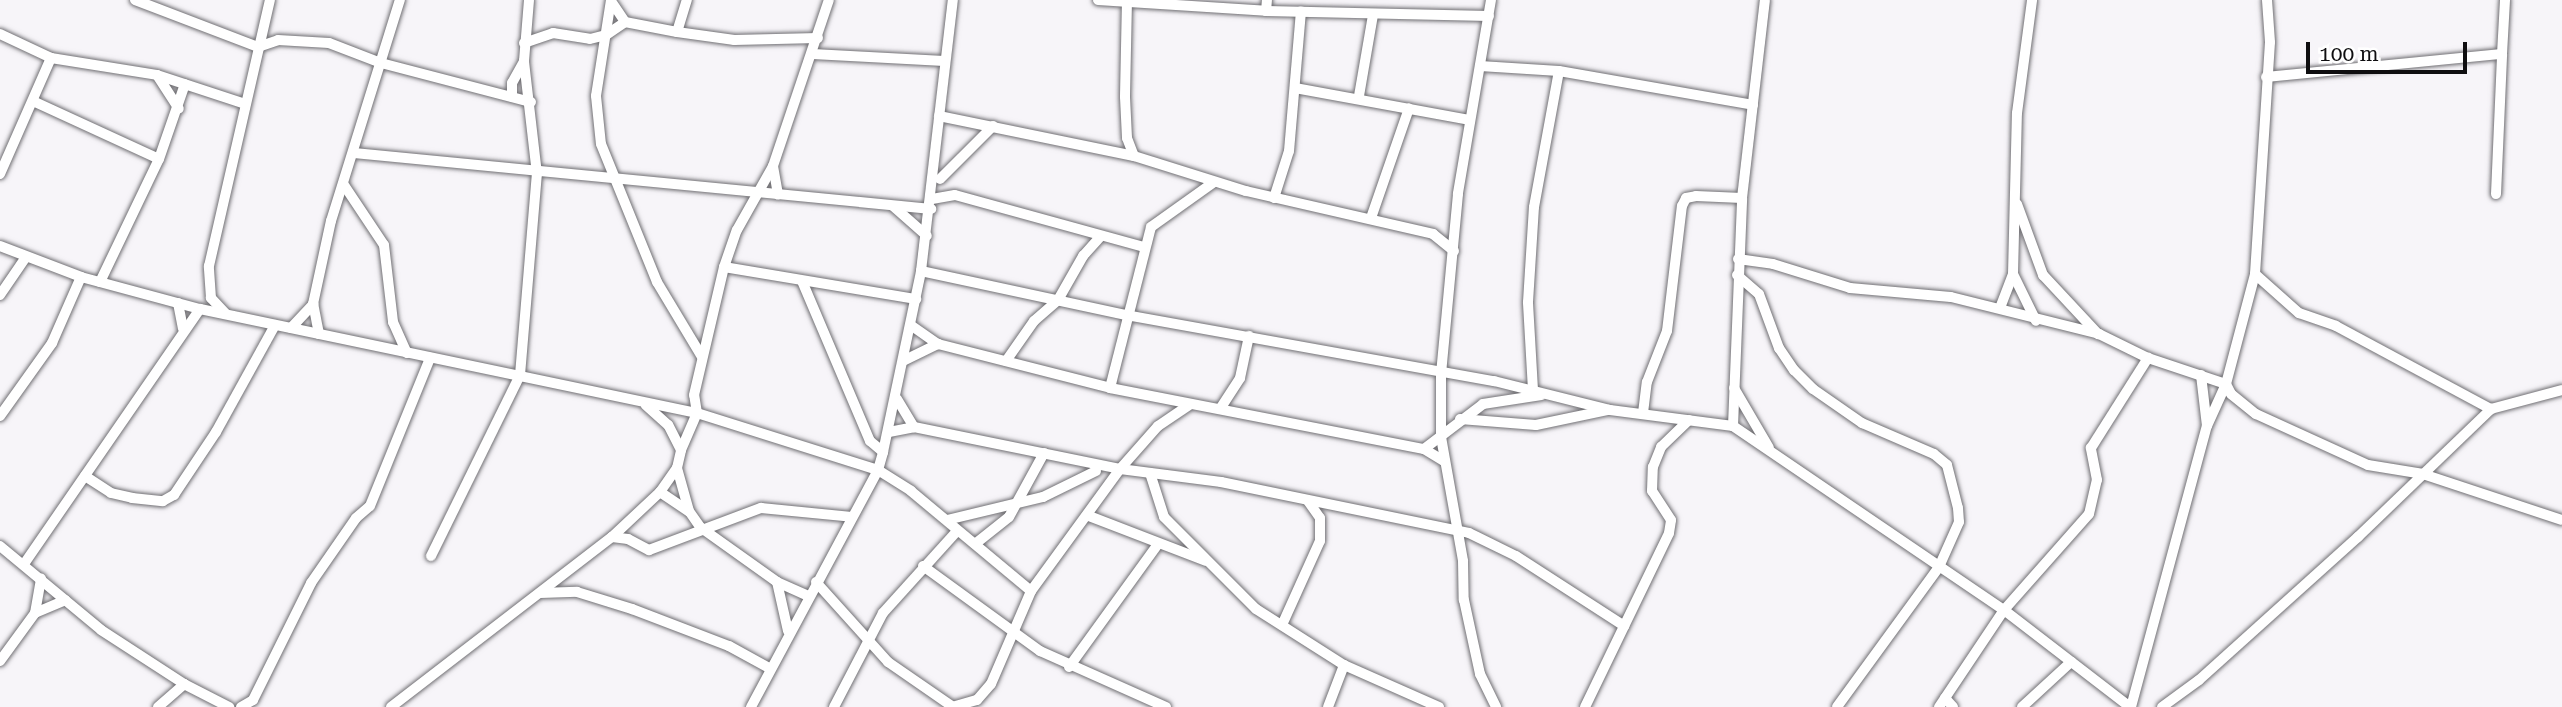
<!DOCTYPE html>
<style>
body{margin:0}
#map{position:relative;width:2562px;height:707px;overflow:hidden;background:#f7f5f9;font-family:"Roboto Serif",serif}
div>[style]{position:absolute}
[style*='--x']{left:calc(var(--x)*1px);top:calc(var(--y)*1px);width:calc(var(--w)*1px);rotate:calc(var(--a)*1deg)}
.roads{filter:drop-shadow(0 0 2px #706f73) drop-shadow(0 0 2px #706f73)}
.street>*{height:10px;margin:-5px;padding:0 5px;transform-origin:5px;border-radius:5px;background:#fff}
span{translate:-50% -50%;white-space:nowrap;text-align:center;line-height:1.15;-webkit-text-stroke:6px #fff;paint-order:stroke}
.scale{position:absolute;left:2306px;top:42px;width:161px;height:32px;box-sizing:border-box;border:4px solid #0f0e10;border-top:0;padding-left:9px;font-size:21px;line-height:24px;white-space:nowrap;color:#0f0e10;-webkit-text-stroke:5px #fff;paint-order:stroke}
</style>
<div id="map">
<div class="roads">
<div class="street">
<div style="--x:135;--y:0;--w:132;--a:20.9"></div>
<div style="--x:258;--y:47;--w:21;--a:-19"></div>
<div style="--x:278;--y:40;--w:51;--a:3.4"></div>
<div style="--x:329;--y:43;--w:56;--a:21"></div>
<div style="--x:381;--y:63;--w:155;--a:14.6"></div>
<div style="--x:611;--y:0;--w:97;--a:98.9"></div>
<div style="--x:596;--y:96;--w:48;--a:84.1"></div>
<div style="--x:601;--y:144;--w:149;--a:67.9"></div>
<div style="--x:657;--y:282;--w:87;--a:59"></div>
<div style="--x:1098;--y:0;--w:168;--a:3.7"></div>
<div style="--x:1266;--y:11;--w:223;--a:1.3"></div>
<div style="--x:1127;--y:0;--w:97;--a:91.2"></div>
<div style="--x:1125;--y:97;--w:41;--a:87.2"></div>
<div style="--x:1127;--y:138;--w:19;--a:69"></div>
<div style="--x:1491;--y:0;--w:197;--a:99.7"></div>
<div style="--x:1458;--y:194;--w:180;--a:95.4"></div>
<div style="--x:1441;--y:373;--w:64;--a:90"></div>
<div style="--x:1441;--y:437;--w:126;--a:79.9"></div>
<div style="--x:1463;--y:561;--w:39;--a:89"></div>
<div style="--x:1464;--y:600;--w:76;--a:77.8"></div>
<div style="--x:1480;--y:674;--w:37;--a:64"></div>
<div style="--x:611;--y:1;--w:25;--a:56"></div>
<div style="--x:625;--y:22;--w:53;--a:10.9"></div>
<div style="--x:677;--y:32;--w:58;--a:8"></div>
<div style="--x:734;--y:40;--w:84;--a:-1.4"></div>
<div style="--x:1266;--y:11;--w:11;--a:-85"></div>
<div style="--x:677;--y:32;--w:34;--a:-73"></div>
<div style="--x:0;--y:34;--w:56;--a:25.2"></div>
<div style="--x:51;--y:58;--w:107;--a:9.1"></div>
<div style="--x:157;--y:75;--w:93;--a:18.2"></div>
<div style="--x:524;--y:43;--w:31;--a:-19"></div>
<div style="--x:553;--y:33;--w:37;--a:9"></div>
<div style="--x:590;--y:39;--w:16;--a:-14"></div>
<div style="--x:606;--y:35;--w:23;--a:-34"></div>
<div style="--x:813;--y:54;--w:131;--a:3.1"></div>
<div style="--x:1480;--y:66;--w:79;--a:3.6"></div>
<div style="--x:1559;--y:71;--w:197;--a:9.9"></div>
<div style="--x:157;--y:75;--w:40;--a:57.1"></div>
<div style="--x:2266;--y:77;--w:237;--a:-5.6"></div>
<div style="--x:2502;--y:54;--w:54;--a:-86.8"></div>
<div style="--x:1295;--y:88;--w:177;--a:10.4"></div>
<div style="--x:1359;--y:96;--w:82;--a:-80.2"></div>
<div style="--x:512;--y:97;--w:14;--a:-90"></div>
<div style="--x:512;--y:83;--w:25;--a:-61"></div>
<div style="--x:35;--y:102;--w:136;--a:24.7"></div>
<div style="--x:939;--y:116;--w:199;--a:11.6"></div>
<div style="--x:1134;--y:156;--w:117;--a:17.4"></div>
<div style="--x:1246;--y:191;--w:192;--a:12.9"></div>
<div style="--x:1433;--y:234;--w:27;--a:39"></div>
<div style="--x:354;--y:153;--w:580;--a:5.54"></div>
<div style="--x:773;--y:166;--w:29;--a:80"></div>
<div style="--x:0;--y:174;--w:127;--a:-66.3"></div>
<div style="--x:940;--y:179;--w:75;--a:-45"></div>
<div style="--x:344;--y:185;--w:72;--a:56.3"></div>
<div style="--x:384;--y:245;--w:78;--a:83.3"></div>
<div style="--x:393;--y:322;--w:34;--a:66"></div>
<div style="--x:2496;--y:194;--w:140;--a:-87.5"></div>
<div style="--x:1274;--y:198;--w:49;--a:-72.3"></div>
<div style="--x:1289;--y:151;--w:140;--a:-85.1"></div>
<div style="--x:932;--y:199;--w:23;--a:-10"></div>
<div style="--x:955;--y:195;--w:196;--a:15.4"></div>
<div style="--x:2017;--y:204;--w:76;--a:69.9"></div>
<div style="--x:2043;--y:275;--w:81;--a:47"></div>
<div style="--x:893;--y:206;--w:45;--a:41.4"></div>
<div style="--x:1371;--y:218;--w:116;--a:-70.9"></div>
<div style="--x:0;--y:246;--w:87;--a:20.9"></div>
<div style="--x:81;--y:277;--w:123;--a:15.1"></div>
<div style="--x:200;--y:309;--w:508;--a:11.82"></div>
<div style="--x:697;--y:413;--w:190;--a:17.5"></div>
<div style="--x:878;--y:470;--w:39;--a:32"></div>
<div style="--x:911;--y:491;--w:156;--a:39.8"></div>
<div style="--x:1738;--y:259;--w:35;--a:8"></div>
<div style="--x:1773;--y:264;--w:81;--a:17.3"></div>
<div style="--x:1850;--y:288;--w:101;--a:5.1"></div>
<div style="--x:1951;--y:297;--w:153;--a:14"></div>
<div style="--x:2099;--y:334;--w:55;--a:26.1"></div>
<div style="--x:2148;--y:358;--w:82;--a:18.4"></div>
<div style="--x:2226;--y:384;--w:11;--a:63"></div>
<div style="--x:2231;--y:394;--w:32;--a:39"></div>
<div style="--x:2256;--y:414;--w:123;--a:24.5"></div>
<div style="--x:2368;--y:465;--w:56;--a:9.3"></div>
<div style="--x:2423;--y:474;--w:146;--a:18.3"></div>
<div style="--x:724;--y:267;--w:195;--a:9.5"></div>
<div style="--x:921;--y:271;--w:210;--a:12.1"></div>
<div style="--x:1126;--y:315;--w:374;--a:10.2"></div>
<div style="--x:1494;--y:381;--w:120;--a:14"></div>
<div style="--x:1610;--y:410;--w:124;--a:7.4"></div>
<div style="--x:1733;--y:426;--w:328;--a:34.2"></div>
<div style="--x:2004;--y:610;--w:159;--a:37.6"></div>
<div style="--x:2013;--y:274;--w:52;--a:63.9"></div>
<div style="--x:2255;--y:274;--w:59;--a:41.6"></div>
<div style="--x:2299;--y:313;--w:39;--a:19"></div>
<div style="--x:2336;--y:326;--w:176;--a:28.2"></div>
<div style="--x:1737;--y:275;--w:29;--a:41"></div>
<div style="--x:1759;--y:294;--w:58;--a:69.7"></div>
<div style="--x:1779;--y:348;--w:27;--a:56"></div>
<div style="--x:1794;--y:370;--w:27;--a:45"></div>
<div style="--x:1813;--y:389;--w:60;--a:34.8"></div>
<div style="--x:1862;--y:423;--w:78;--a:23.3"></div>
<div style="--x:1934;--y:454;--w:17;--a:40"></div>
<div style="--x:1947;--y:465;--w:44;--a:75.7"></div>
<div style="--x:1958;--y:508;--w:14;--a:86"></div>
<div style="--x:1959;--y:522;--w:49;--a:114"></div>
<div style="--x:1939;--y:567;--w:173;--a:126.1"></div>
<div style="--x:802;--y:281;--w:174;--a:67"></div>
<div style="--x:870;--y:441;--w:17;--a:40"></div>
<div style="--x:100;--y:282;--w:136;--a:-64.4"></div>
<div style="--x:159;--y:159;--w:79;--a:-70.9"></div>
<div style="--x:0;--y:295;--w:46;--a:-55.6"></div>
<div style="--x:178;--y:303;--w:26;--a:79"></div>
<div style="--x:2000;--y:308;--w:36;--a:-69"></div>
<div style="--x:2013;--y:274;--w:161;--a:-88.6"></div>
<div style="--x:2017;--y:113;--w:114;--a:-82.4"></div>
<div style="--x:225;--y:313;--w:21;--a:-133"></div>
<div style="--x:211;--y:298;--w:32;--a:-94"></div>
<div style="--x:209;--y:266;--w:273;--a:-77.1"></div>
<div style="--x:912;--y:326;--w:32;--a:35"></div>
<div style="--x:938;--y:344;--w:178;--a:14.3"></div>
<div style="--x:1110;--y:388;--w:320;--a:11"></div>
<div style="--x:1424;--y:449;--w:23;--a:31"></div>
<div style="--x:291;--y:328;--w:33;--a:-47"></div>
<div style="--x:319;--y:334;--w:31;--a:-101"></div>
<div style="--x:313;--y:304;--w:85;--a:-77.8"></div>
<div style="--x:331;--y:221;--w:232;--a:-72.7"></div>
<div style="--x:905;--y:360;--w:37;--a:-26"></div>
<div style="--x:1006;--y:361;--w:49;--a:-55"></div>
<div style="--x:1034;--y:321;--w:32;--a:-41"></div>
<div style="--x:1058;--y:300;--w:51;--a:-60.4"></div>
<div style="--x:1083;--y:256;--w:25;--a:-48"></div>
<div style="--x:2201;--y:375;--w:51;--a:83.3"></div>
<div style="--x:1110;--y:388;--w:166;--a:-75.7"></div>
<div style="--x:1151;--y:227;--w:77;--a:-35.5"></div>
<div style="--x:1734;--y:388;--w:69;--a:59.7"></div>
<div style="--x:1533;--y:390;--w:88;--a:-93.3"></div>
<div style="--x:1528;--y:302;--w:95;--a:-86.4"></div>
<div style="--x:1534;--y:207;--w:138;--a:-79.6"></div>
<div style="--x:897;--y:399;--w:33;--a:59"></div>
<div style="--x:1220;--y:409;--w:37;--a:-57"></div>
<div style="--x:1240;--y:378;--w:43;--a:-77.9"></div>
<div style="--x:1643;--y:413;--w:31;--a:-83"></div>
<div style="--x:1647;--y:382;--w:55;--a:-68.6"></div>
<div style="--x:1667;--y:331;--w:126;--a:-83.2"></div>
<div style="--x:1682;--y:206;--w:9;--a:-63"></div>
<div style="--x:1686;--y:198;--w:10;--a:-11"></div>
<div style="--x:1696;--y:196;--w:46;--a:2.5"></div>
<div style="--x:0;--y:416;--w:90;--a:-54.5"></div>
<div style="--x:52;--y:343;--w:72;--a:-66.3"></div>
<div style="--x:1460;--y:419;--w:76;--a:4.5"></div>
<div style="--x:1536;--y:425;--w:74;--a:-11.8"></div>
<div style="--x:1733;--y:426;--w:228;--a:-87.7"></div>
<div style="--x:1742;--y:198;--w:199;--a:-83.4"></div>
<div style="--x:889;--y:432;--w:25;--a:-11"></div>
<div style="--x:914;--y:427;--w:210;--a:11.5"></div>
<div style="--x:1120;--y:469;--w:102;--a:7.3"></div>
<div style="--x:1221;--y:482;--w:253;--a:11.6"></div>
<div style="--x:1469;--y:533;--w:52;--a:26.1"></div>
<div style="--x:1516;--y:556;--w:129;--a:32.9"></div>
<div style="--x:1424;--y:449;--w:74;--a:-37.3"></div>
<div style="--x:1483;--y:404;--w:59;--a:-8.8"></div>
<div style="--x:681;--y:450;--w:40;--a:-66.6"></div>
<div style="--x:697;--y:413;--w:18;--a:-99"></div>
<div style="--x:694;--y:395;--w:131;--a:-76.8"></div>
<div style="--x:724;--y:267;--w:39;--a:-71"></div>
<div style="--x:737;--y:230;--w:73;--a:-60.6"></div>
<div style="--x:773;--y:166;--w:175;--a:-71.4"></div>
<div style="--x:677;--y:468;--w:45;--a:74.4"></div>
<div style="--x:689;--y:511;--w:19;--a:55"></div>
<div style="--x:700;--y:527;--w:95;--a:35.5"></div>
<div style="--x:777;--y:582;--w:34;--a:24"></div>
<div style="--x:1150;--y:473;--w:46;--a:72.3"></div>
<div style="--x:1164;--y:517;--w:130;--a:45"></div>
<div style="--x:1256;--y:609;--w:104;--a:32.5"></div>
<div style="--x:1344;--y:665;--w:104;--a:23.9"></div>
<div style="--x:85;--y:476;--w:31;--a:33"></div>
<div style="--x:111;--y:493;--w:22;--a:13"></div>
<div style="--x:132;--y:498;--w:31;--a:6"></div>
<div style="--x:163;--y:501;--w:13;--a:-29"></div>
<div style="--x:174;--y:495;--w:76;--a:-56.3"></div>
<div style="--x:216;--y:432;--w:122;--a:-61.1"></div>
<div style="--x:660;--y:492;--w:34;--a:34"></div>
<div style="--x:1089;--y:516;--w:125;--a:21"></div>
<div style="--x:947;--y:520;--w:99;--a:-13.5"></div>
<div style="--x:1043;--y:497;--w:59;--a:-26.1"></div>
<div style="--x:612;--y:537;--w:16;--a:7"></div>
<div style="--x:628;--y:539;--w:24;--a:28"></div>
<div style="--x:649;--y:550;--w:120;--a:-20.6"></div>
<div style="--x:761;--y:508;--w:91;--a:5.6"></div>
<div style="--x:975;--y:544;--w:43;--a:-38.5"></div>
<div style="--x:1009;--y:517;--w:73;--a:-61.3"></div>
<div style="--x:0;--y:546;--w:131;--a:39.7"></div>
<div style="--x:101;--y:630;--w:99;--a:33"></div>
<div style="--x:184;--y:684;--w:51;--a:27.1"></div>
<div style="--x:431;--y:556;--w:202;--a:-63.8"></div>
<div style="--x:520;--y:375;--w:202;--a:-85.2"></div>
<div style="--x:537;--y:174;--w:114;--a:-96.6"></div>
<div style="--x:524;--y:61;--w:61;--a:-85.3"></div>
<div style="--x:24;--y:564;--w:310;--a:-55.4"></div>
<div style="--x:923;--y:566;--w:145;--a:36"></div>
<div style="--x:1040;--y:651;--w:138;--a:24"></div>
<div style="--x:777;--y:582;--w:50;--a:77.3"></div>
<div style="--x:816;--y:582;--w:108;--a:48"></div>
<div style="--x:888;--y:662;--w:79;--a:34.7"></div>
<div style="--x:540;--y:593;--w:37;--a:-2"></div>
<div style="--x:577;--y:592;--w:58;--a:17.2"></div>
<div style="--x:632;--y:609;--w:104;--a:20.9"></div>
<div style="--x:729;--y:646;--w:46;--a:28.8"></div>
<div style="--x:35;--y:613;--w:33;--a:-23"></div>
<div style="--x:1282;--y:625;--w:92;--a:-65.7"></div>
<div style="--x:1320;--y:541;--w:23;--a:-90"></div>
<div style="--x:1320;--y:518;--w:21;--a:-125"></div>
<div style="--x:0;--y:661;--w:59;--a:-53.9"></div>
<div style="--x:35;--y:613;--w:35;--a:-80"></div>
<div style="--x:1069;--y:667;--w:152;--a:-54.1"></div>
<div style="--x:1945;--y:698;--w:12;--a:48"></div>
<div style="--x:158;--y:707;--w:35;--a:-41"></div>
<div style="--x:241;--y:707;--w:14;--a:-30"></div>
<div style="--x:253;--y:700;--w:131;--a:-63.6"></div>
<div style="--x:311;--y:583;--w:79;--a:-55.3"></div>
<div style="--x:356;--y:518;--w:18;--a:-41"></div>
<div style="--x:370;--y:506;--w:160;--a:-67.9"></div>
<div style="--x:391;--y:707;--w:279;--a:-37.6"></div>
<div style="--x:612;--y:537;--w:66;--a:-43.2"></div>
<div style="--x:660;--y:492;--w:29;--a:-55"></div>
<div style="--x:677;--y:468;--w:18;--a:-77"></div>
<div style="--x:681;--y:450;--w:28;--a:-117"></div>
<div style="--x:668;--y:425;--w:30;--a:-138"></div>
<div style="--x:751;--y:707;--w:269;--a:-61.8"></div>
<div style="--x:878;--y:470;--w:19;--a:-74"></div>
<div style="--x:883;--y:452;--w:185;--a:-78.1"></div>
<div style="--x:921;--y:271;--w:273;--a:-83.3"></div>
<div style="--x:834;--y:707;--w:106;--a:-62.5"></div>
<div style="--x:883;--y:613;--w:110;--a:-47.9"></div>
<div style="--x:952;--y:707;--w:26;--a:-16"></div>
<div style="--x:977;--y:700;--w:21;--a:-49"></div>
<div style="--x:991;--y:684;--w:101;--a:-66.7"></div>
<div style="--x:1031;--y:591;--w:151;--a:-53.9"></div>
<div style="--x:1120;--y:469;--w:57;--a:-48.5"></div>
<div style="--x:1158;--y:426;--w:37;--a:-34"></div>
<div style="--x:1328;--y:707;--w:45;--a:-69.1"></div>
<div style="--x:1585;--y:707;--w:193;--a:-64.2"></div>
<div style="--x:1669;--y:533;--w:13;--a:-81"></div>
<div style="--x:1671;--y:520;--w:35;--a:-123"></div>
<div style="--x:1652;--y:491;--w:24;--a:-88"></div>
<div style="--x:1653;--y:467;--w:22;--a:-68"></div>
<div style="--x:1661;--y:447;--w:39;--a:-44"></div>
<div style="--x:1939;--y:707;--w:117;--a:-56.2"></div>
<div style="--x:2004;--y:610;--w:128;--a:-48.5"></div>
<div style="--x:2089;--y:514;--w:35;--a:-77"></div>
<div style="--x:2097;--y:480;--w:33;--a:-101"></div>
<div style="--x:2091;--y:448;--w:107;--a:-57.7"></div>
<div style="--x:2022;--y:707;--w:67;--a:-42.6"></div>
<div style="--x:2131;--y:707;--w:291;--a:-74.9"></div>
<div style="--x:2207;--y:426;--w:46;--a:-65.7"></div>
<div style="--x:2226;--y:384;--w:114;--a:-75.2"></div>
<div style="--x:2255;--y:274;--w:232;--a:-86.3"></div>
<div style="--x:2270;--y:42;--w:42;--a:-94.1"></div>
<div style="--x:2162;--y:707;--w:46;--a:-36.1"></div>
<div style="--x:2199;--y:680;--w:214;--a:-42"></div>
<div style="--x:2358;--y:537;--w:185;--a:-43.9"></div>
<div style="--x:2491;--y:409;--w:73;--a:-15"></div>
</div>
</div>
<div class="scale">100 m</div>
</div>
